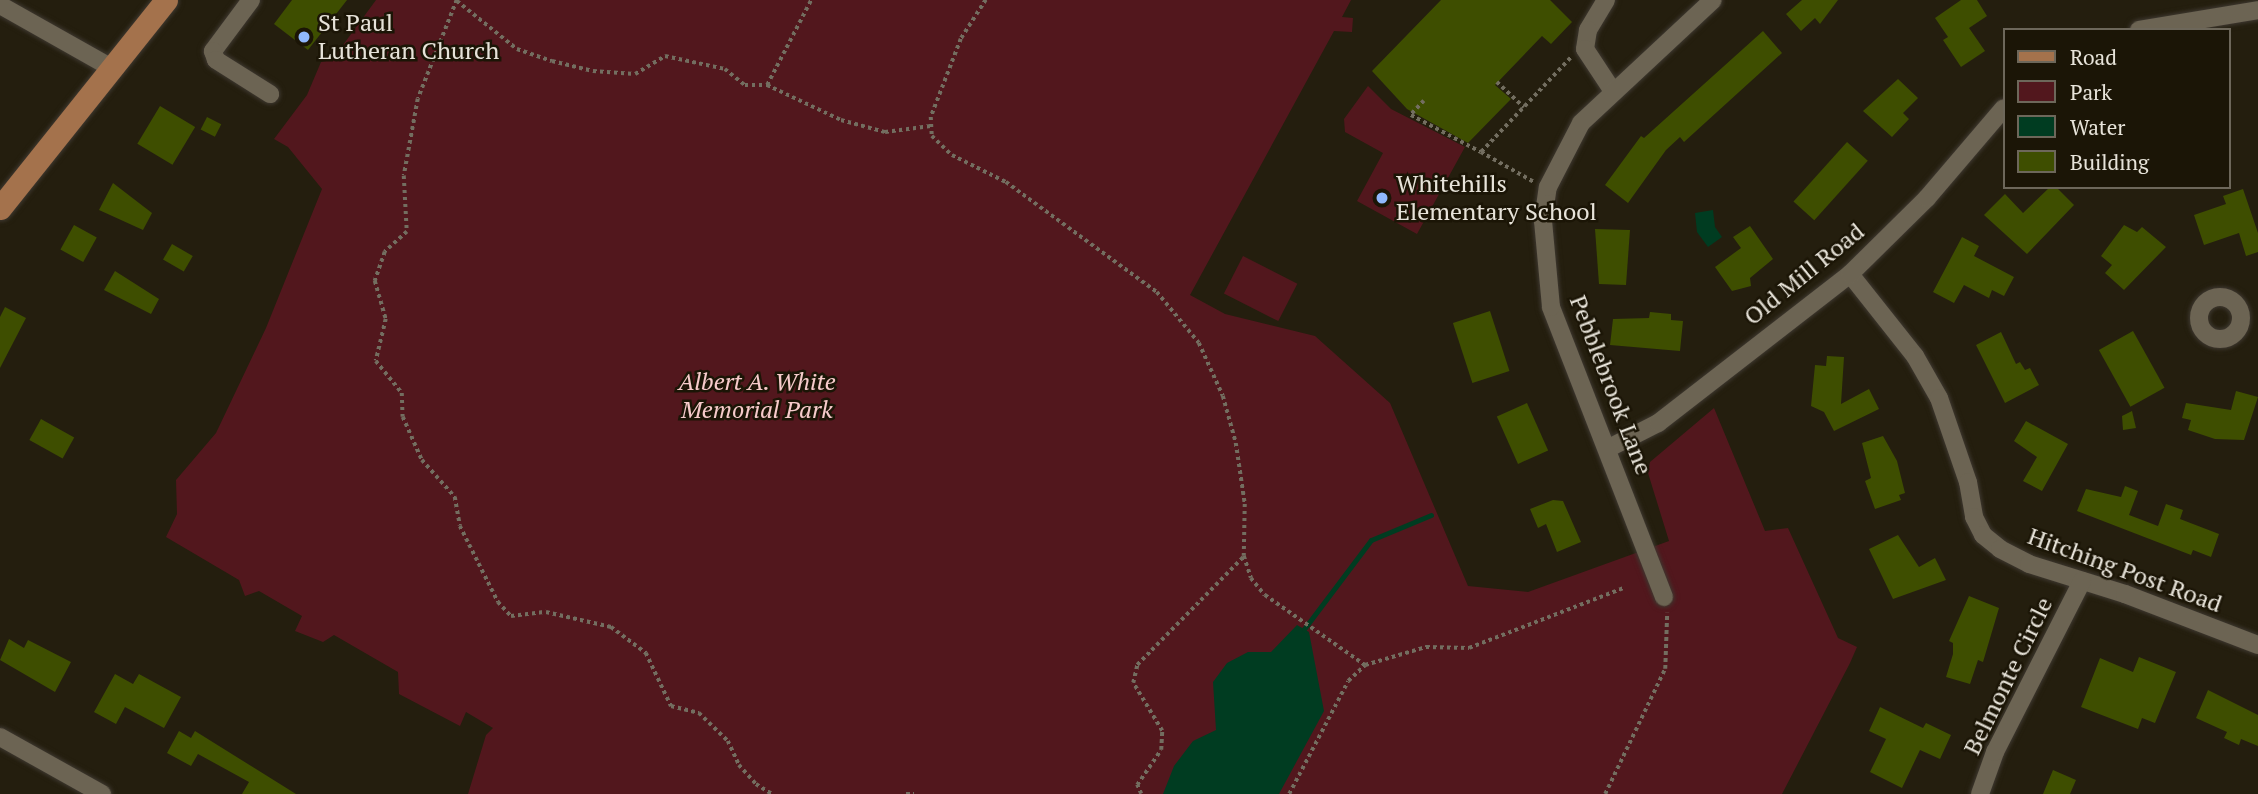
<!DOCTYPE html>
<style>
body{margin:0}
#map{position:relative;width:2258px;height:794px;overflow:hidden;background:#241e0e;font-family:"PT Serif",serif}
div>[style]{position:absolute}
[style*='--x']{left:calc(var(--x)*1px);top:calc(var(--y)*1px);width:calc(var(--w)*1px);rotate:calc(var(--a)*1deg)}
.green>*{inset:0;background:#52171d;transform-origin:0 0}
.water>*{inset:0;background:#003c21}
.stream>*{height:5px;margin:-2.5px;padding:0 2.5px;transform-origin:2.5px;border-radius:2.5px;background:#003c21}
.building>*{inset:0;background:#3e4e00;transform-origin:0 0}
.path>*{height:3.5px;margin-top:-1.75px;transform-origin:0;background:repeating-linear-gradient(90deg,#736e60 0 3.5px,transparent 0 7px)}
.roads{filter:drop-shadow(0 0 2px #3e3830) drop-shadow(0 0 2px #3e3830)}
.minor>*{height:18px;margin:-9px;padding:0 9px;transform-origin:9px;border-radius:9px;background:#6c6453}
.minor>.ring{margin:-9px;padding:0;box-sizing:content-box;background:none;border:18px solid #6c6453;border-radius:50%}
.major>*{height:23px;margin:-11.5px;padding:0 11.5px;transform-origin:11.5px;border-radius:11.5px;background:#a4724c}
.dots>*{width:19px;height:19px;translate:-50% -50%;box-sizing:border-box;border:4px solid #1b1506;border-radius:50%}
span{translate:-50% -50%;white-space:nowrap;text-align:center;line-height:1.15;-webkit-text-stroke:5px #1b1506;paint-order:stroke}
.poi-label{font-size:24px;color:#e7e3d9}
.left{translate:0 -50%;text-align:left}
.street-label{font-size:24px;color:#e7e3d9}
.park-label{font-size:24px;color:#f7cbcb;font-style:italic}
.legend{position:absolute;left:2003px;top:28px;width:228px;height:161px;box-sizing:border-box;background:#1b1506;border:2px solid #6d675a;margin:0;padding:9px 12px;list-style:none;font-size:21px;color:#e7e3d9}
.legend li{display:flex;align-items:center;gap:14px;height:35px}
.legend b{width:35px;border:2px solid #6d675a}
</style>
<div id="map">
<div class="green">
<div style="clip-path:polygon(376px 0,1351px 0,1342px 17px,1353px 18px,1352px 32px,1334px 31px,1190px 295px,1225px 314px,1315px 336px,1390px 403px,1468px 586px,1528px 592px,1669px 541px,1648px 473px,1650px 462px,1714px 408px,1765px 531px,1788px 528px,1838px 638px,1857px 647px,1850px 663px,1782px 794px,468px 794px,486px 735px,493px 728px,466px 712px,460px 726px,399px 694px,398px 672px,334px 635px,323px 642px,295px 631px,302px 616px,259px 591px,245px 596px,239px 580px,166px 537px,177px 514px,176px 480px,216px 433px,266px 328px,322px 189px,288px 147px,274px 139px,307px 95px,321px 62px,332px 60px)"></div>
<div style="clip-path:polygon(1368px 86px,1391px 109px,1465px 147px,1417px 234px,1357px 201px,1383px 153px,1345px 132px,1344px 119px)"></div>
<div style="left:1243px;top:256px;width:61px;height:42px;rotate:27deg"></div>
</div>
<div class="water">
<div style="clip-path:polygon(1713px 210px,1715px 227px,1722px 237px,1708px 247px,1697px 232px,1695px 213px)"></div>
<div style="clip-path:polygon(1297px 625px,1309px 632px,1324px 711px,1279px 794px,1163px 794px,1174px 766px,1193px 741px,1216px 730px,1213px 682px,1227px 663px,1248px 652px,1271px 652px)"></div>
</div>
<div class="stream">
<div style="--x:1304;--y:629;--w:111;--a:-53"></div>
<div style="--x:1371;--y:540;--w:65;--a:-22.6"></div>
</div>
<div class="building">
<div style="clip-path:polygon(292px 0,347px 0,308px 50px,274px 24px)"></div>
<div style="clip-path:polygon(1441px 0,1550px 0,1572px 22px,1551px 44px,1542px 36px,1495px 85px,1511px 99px,1468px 143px,1407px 109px,1372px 71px)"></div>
<div style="clip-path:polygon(1802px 0,1838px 0,1820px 24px,1815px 18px,1801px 31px,1786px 14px)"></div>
<div style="clip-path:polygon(1961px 0,1977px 0,1987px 16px,1969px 28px,1985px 51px,1961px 67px,1943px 40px,1948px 37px,1935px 18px)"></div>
<div style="clip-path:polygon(1763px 31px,1782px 53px,1684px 142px,1680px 137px,1666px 150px,1628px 203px,1605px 185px,1641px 136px,1644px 138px)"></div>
<div style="clip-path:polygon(1898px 79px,1918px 98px,1903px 113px,1909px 119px,1892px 137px,1863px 111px)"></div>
<div style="left:160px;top:106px;width:41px;height:44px;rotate:31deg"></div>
<div style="left:207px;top:117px;width:16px;height:14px;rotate:27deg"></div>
<div style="left:1847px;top:142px;width:28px;height:80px;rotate:42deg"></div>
<div style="clip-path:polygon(113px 183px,152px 213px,143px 230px,99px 210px)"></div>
<div style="clip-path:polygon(2050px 187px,2056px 187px,2074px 205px,2027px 254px,1984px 215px,2005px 194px,2023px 213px)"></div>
<div style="clip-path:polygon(2243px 189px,2258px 233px,2258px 252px,2246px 256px,2239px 233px,2204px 245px,2194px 215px,2226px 204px,2223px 196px)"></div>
<div style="left:74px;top:225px;width:26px;height:28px;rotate:29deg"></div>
<div style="clip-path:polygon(2124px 225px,2137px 232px,2142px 227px,2166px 247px,2124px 290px,2105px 273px,2112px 265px,2101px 256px)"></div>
<div style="clip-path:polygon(1750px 226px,1773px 259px,1750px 278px,1751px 286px,1732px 291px,1715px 267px,1741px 248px,1733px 237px)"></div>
<div style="clip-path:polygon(1595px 229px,1630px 230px,1626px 285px,1599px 284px)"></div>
<div style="clip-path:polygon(1962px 237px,1979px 246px,1974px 256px,2014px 277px,2004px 296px,1992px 290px,1989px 298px,1964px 285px,1954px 303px,1933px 292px)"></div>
<div style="left:172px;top:244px;width:24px;height:18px;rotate:30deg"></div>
<div style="clip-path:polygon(115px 271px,159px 299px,151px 314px,104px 290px)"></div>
<div style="clip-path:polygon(5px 307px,26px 318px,0 368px,0 317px)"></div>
<div style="left:1490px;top:311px;width:63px;height:39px;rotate:72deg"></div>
<div style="clip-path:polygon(1650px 312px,1671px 314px,1671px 320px,1683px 321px,1680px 351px,1610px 345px,1613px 319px,1649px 318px)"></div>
<div style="left:2133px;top:331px;width:65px;height:39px;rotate:61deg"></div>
<div style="clip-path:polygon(2001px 332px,2016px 364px,2020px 362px,2025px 370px,2030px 368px,2039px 385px,2005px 403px,1976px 345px)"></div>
<div style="clip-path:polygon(1827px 356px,1844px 357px,1841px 404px,1869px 389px,1879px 409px,1834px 431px,1824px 412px,1811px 406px,1815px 365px,1826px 366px)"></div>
<div style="clip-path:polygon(2236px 391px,2258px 397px,2244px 440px,2215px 439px,2188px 430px,2191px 420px,2182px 418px,2186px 403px,2231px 410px)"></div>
<div style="left:1527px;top:403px;width:52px;height:33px;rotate:66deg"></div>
<div style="clip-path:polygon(2132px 411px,2136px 428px,2123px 430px,2122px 416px)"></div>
<div style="left:41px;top:419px;width:38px;height:24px;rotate:29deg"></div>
<div style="clip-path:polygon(2026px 421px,2068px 444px,2042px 491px,2023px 481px,2037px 457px,2014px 441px)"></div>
<div style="clip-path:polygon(1883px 436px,1897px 461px,1905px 493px,1899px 495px,1901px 500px,1875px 509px,1865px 481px,1871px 478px,1862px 443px)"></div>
<div style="clip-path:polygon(2125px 486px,2138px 491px,2129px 515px,2158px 526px,2166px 504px,2183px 510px,2180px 519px,2219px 534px,2211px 557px,2193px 550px,2191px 555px,2077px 511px,2086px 489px,2121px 497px)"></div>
<div style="clip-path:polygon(1553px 500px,1563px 501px,1581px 542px,1557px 552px,1546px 524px,1538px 528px,1530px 509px)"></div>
<div style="clip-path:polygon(1898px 535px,1919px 567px,1935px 558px,1946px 580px,1893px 599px,1869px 549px)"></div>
<div style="clip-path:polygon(1969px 596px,1999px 608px,1983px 662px,1978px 660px,1970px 684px,1946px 677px,1953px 654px,1953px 643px,1949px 641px)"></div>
<div style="clip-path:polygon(9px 639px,24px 648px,28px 640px,71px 662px,55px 692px,0 660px)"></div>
<div style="clip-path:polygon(2139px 657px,2176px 672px,2155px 723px,2142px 718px,2138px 729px,2081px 707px,2100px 658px,2133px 672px)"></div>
<div style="clip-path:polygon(115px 674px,133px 684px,139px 674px,181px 697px,164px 728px,125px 707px,116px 724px,94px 712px)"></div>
<div style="clip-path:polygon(2208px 690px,2258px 715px,2258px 746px,2241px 739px,2239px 745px,2224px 738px,2227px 732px,2196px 718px)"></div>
<div style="clip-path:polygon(1880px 707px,1923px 728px,1926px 723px,1951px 735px,1940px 759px,1920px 750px,1902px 788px,1870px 772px,1886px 739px,1869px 731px)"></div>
<div style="clip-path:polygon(179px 731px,191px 738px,195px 731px,296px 794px,242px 794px,249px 782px,198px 754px,191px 766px,167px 753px)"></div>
<div style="clip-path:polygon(2053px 770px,2076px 780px,2070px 794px,2043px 794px)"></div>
</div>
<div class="path">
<div style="--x:457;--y:0;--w:106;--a:111.5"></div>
<div style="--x:418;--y:99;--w:78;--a:100.3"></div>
<div style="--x:404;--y:176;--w:56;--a:86.9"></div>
<div style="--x:407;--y:232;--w:30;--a:138"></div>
<div style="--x:385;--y:252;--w:31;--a:109"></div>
<div style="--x:375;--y:281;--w:40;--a:74"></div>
<div style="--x:386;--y:319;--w:43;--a:103.4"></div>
<div style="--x:376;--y:361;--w:41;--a:50.9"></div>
<div style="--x:402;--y:393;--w:24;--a:88"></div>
<div style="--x:403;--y:417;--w:47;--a:66.2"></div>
<div style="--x:422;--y:460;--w:50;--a:48.3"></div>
<div style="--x:455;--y:497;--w:29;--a:80"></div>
<div style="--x:460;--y:526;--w:85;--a:63.4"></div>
<div style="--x:498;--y:602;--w:19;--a:47"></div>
<div style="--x:511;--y:616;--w:35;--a:-7"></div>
<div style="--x:546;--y:612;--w:67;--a:13"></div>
<div style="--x:611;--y:627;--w:44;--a:36.6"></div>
<div style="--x:646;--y:653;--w:59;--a:64.7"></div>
<div style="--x:671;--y:706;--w:29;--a:14"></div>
<div style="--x:699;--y:713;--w:40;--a:44"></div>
<div style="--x:728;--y:741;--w:26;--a:65"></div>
<div style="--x:739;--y:765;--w:25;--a:48"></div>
<div style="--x:756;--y:784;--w:19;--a:32"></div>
<div style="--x:986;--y:0;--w:46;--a:122.7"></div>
<div style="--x:961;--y:39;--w:84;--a:111"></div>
<div style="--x:931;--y:117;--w:19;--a:87"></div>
<div style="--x:932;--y:136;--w:28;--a:44"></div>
<div style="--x:952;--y:155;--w:60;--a:26.6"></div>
<div style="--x:1006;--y:182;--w:187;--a:36.1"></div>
<div style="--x:1157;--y:292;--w:66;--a:50.5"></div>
<div style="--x:1199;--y:343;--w:58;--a:65.6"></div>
<div style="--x:1223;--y:396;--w:49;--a:74.5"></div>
<div style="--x:1236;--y:443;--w:62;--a:81.6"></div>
<div style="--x:1245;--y:504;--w:52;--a:91.1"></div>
<div style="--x:1244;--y:556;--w:23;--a:72"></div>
<div style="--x:1251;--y:578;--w:22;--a:51"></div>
<div style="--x:1265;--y:595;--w:122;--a:35"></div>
<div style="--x:457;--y:1;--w:77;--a:38.7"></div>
<div style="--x:517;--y:49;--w:37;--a:19"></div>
<div style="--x:552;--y:61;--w:42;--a:13.7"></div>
<div style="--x:593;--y:71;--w:42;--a:4.1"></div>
<div style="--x:635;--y:74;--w:35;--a:-31"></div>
<div style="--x:665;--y:56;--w:61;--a:12.2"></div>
<div style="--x:725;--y:69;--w:26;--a:39"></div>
<div style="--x:745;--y:85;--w:22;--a:0"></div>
<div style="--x:767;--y:85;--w:82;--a:25.3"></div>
<div style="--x:841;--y:120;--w:46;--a:15.3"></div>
<div style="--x:885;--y:132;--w:46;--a:-7.4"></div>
<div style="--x:1497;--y:82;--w:37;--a:43"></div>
<div style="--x:767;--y:85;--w:96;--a:-62.6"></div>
<div style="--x:1424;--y:101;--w:19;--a:133"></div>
<div style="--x:1411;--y:115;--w:79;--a:27.9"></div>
<div style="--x:1481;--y:152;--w:131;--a:-46.5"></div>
<div style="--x:1481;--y:152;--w:61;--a:29.5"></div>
<div style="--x:906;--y:794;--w:8;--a:0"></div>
<div style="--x:1141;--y:794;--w:10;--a:-114"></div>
<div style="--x:1137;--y:785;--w:42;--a:-55.6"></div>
<div style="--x:1161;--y:750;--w:19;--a:-87"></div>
<div style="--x:1162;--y:731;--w:56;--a:-121.1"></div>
<div style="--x:1133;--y:683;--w:18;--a:-77"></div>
<div style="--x:1137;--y:665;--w:153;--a:-45.5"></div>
<div style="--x:1289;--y:794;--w:127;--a:-62.4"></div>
<div style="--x:1348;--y:681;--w:23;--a:-43"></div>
<div style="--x:1365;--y:665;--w:64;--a:-16.4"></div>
<div style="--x:1426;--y:647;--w:43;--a:1.3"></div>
<div style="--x:1469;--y:648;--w:166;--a:-21.2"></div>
<div style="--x:1605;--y:794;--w:139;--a:-64.4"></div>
<div style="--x:1665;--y:669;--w:56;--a:-88"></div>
</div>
<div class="roads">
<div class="minor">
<div style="--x:251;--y:0;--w:64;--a:126.7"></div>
<div style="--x:213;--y:51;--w:9;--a:72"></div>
<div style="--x:216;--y:60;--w:64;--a:32.2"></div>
<div style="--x:1606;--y:0;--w:35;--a:121"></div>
<div style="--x:1588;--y:30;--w:19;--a:99"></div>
<div style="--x:1585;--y:49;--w:49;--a:56.6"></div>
<div style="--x:0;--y:5;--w:129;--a:29.4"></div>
<div style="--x:2139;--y:30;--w:121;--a:-9.5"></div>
<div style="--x:1850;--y:274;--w:105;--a:51.6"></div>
<div style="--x:1915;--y:356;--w:48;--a:60.3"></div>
<div style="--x:1939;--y:398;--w:89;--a:71"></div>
<div style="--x:1968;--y:482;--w:36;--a:80"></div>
<div style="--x:1974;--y:517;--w:20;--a:63"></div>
<div style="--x:1983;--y:535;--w:22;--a:39"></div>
<div style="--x:2000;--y:549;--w:33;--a:27"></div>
<div style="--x:2029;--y:564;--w:101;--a:17.4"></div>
<div style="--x:2125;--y:594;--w:142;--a:21"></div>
<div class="ring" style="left:2199px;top:297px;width:24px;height:24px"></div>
<div style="--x:1609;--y:448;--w:55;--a:-27"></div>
<div style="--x:1658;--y:423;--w:243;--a:-37.8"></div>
<div style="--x:1850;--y:274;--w:108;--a:-44.6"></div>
<div style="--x:1927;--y:198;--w:118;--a:-49.5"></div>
<div style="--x:1664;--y:597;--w:311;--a:-111.3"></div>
<div style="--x:1551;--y:307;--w:86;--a:-95.3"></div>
<div style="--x:1543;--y:221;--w:34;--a:-82"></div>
<div style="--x:1548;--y:187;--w:72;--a:-62.7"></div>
<div style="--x:1581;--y:123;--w:180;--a:-43"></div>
<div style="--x:0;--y:737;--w:117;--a:29.2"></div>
<div style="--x:1980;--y:794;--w:45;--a:-70.3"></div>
<div style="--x:1995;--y:752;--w:192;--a:-63"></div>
</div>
<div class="major">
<div style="--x:0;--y:208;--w:266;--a:-51.4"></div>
</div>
</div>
<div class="dots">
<div style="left:304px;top:37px;background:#90b8fd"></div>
<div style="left:1382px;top:198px;background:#90b8fd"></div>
</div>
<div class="poi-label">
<span class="left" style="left:318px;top:37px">St Paul<br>Lutheran Church</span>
<span class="left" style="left:1396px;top:198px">Whitehills<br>Elementary School</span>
</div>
<div class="street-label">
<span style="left:1804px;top:274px;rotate:-39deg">Old Mill Road</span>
<span style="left:1611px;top:385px;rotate:69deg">Pebblebrook Lane</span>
<span style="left:2125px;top:570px;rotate:20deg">Hitching Post Road</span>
<span style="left:2008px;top:676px;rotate:-64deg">Belmonte Circle</span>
</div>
<div class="park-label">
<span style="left:757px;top:396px">Albert A. White<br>Memorial Park</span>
</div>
<ul class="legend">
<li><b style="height:9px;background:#a4724c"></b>Road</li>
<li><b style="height:19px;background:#52171d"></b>Park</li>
<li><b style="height:19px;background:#003c21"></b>Water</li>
<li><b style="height:19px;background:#3e4e00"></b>Building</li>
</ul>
</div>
